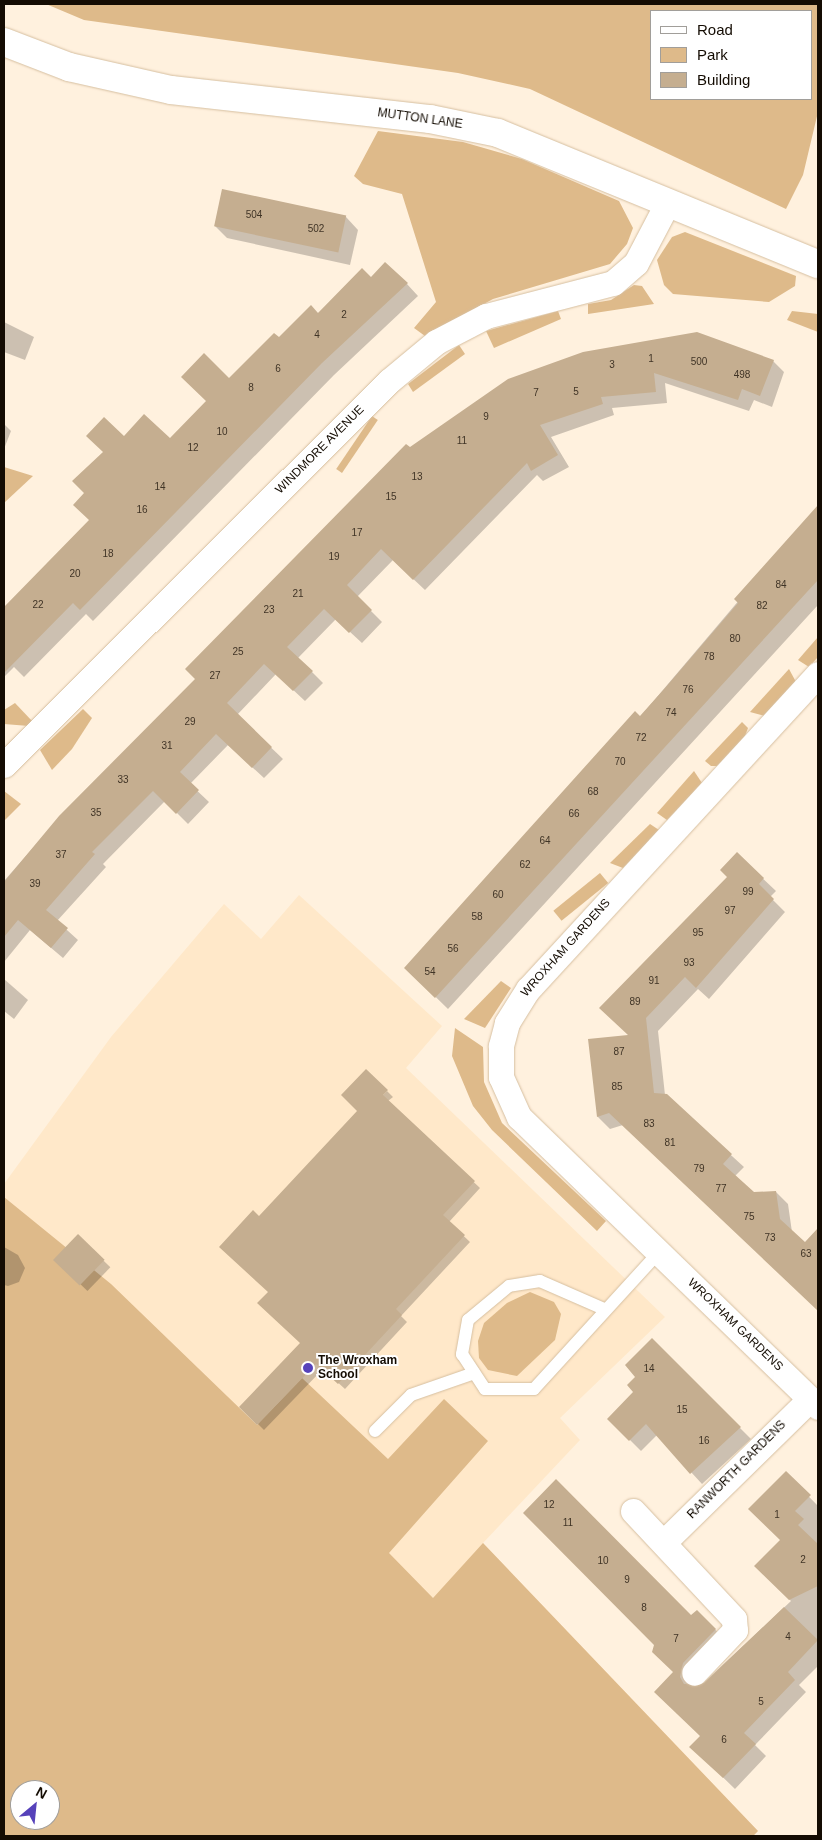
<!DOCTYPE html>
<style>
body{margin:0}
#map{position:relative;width:822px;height:1840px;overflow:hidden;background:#fff1de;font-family:Arial,sans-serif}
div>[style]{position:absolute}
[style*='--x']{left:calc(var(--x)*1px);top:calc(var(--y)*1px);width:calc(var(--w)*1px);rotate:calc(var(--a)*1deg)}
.built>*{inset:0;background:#ffe8c9}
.green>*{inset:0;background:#deba8a;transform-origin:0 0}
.shadow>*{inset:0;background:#0003;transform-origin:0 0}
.building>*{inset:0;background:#c5ae90;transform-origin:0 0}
.roads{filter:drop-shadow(0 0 1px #d6bfa0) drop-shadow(0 0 1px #d6bfa0)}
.service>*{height:12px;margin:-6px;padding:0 6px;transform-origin:6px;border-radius:6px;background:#fff}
.minor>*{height:25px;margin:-12.5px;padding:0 12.5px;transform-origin:12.5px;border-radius:12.5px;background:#fff}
.secondary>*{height:28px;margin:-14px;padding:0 14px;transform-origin:14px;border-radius:14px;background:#fff}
.dots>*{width:14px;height:14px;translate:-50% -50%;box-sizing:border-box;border:2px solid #fff;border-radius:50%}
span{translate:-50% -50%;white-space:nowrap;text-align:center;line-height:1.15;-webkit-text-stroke:4px #fff;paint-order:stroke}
.number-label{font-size:10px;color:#403426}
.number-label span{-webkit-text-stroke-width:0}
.street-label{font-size:12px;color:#140c03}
.poi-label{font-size:12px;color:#140c03;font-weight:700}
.left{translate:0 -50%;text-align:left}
.frame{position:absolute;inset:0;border:5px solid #140c03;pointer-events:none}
.legend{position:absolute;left:650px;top:10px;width:162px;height:90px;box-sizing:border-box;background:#fff;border:1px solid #a19e9a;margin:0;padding:6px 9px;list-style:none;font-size:15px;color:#140c03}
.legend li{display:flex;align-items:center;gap:10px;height:25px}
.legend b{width:25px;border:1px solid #a19e9a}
.north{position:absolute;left:10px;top:1780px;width:50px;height:50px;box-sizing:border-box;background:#fff;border:1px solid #a19e9a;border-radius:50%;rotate:28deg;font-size:14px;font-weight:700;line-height:20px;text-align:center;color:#140c03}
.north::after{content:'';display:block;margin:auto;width:18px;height:22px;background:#5642ba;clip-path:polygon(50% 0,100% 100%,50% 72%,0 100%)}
</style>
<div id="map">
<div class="built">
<div style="clip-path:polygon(evenodd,299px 895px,442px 1026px,406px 1068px,665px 1317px,560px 1418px,580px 1440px,483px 1543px,758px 1831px,753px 1836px,4px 1836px,4px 1184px,111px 1037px,224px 904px,261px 939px,299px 895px,20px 1790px,50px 1790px,50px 1820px,20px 1820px,20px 1790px)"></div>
</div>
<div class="green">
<div style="clip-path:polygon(evenodd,46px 4px,818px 4px,818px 112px,803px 175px,786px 209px,530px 89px,458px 73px,84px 20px,46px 4px,651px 11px,811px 11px,811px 99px,651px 99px,651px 11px)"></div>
<div style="clip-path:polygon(378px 131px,463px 142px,522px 159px,619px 201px,633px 228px,627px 244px,610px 264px,493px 299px,425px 336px,414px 328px,436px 302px,402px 194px,363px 184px,354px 176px)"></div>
<div style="clip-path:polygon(685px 232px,796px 276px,795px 286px,769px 302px,673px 294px,664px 285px,657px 260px,672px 237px)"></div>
<div style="clip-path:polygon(634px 285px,642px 286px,654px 304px,588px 314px,588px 304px,611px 300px)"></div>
<div style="clip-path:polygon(558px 311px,561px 319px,494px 348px,486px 331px)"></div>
<div style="clip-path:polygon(792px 311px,818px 314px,818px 332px,787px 320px)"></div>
<div style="clip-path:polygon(459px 345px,465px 354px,413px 392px,408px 384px)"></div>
<div style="left:372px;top:416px;width:7px;height:64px;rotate:34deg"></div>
<div style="clip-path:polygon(4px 467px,33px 476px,4px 503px)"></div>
<div style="clip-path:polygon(818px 637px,818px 657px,809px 667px,798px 660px)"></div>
<div style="clip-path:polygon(789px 669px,796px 682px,765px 716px,750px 712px)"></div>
<div style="clip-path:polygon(15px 703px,33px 722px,29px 726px,4px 724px,4px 710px)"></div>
<div style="clip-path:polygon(83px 709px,92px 718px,72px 749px,52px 770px,40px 750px)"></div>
<div style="clip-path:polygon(742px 722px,748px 728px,745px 736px,717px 766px,711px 766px,705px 761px)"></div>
<div style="clip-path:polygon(694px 771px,702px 783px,667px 820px,657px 813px)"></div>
<div style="clip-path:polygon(4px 791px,21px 804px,4px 821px)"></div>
<div style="clip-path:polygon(650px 824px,659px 830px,623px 868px,610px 863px)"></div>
<div style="left:600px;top:873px;width:13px;height:60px;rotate:51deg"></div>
<div style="clip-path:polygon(501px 981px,511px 988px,485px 1028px,464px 1019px)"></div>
<div style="clip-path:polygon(455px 1028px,483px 1047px,484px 1082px,502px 1123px,606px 1221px,597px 1231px,492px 1130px,473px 1106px,452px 1056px)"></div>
<div style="clip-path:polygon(evenodd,4px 1197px,111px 1284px,257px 1425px,302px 1378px,388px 1459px,444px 1399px,488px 1441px,389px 1553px,433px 1598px,483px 1543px,758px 1831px,753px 1836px,4px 1836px,4px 1197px,20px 1790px,50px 1790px,50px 1820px,20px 1820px,20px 1790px)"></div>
<div style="clip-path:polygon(530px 1292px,554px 1302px,561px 1314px,555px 1340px,517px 1376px,488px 1370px,479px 1358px,478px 1341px,484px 1323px,507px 1303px)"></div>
</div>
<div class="shadow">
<div style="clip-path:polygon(346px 217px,358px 230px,350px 265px,227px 238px,215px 226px)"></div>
<div style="clip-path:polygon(371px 278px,407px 284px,418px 296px,334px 375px,93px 621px,86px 614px,24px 677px,14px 667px,4px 677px,4px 609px,90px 520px,86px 493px,124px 438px,170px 440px,229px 380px,279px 339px)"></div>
<div style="clip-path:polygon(4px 322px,34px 337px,25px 360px,4px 352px)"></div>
<div style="clip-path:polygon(773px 361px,784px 372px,772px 407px,754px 400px,749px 411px,665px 383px,667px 403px,612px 408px,614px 415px,551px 437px,569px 467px,543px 481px,537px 475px,425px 590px,393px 560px,357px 597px,382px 622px,362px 643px,336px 619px,298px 658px,323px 683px,305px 701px,276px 674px,237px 715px,283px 759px,264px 778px,228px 745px,190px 784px,209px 802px,188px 824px,165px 801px,103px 864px,106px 867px,57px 921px,78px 940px,63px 958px,30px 930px,4px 962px,4px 881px,60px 817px,196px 679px,410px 449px,509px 380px)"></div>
<div style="clip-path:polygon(4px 424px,11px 431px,4px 449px)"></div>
<div style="clip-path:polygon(818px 507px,818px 605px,448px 1009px,406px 968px,640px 717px)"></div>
<div style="clip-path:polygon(737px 854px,776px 891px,770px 897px,785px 912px,709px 999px,698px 989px,658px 1031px,665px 1095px,744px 1167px,735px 1176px,753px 1193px,776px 1192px,788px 1204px,792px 1232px,805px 1244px,818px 1233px,818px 1308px,623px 1125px,610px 1129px,598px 1117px,589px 1040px,630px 1036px,729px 878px)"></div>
<div style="clip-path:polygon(4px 979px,28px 1000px,14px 1019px,4px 1011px)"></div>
<div style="clip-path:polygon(387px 1091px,393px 1097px,388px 1101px,480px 1188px,449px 1222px,470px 1242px,401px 1316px,407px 1322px,345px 1389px,323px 1369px,264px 1430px,241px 1407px,301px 1344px,269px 1292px,259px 1217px)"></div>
<div style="left:78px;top:1236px;width:45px;height:33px;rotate:44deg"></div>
<div style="clip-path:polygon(4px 1247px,18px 1255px,25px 1268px,19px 1282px,8px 1286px,4px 1285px)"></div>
<div style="clip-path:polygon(652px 1340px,751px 1439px,702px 1484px,657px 1435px,641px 1451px,609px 1419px,635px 1392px)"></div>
<div style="clip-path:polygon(786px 1473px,818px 1506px,818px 1666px,799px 1685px,806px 1692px,755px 1745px,766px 1756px,735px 1789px,703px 1758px,701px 1736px,675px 1672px,697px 1612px,727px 1641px,691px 1681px,698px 1688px,791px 1601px,756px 1566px,782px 1541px)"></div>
</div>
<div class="building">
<div style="left:222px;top:189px;width:127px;height:38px;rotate:12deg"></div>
<div style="clip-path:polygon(385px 262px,408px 283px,322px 363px,80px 610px,73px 603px,4px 673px,4px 607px,89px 520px,73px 505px,84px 493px,72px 481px,103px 452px,86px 436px,104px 417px,124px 436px,144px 414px,170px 438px,206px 401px,181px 377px,204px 353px,229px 378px,274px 333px,279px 337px,311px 305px,318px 313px,362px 268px,371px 277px)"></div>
<div style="clip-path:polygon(697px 332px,774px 360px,760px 396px,742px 389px,738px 400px,654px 373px,656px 392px,601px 397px,603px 404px,540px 425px,558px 455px,531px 471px,527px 463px,413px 580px,381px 549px,347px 585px,372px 610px,349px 633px,324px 609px,287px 647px,313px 671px,293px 691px,264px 664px,227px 703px,272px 747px,252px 768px,216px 734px,180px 772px,199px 790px,176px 814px,153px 791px,92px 852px,95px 854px,46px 910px,68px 928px,51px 948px,18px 920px,4px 937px,4px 882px,59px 816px,195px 679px,185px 669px,406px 444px,410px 447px,508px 379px,583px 352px)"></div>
<div style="clip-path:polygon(818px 505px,818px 580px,435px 998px,404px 968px,635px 711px,640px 716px,665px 688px,738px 603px,734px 599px)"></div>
<div style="clip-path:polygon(737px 852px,764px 878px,759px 884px,774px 899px,696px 988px,685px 977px,646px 1018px,654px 1093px,667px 1094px,732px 1154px,723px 1164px,754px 1192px,776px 1191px,780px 1219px,805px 1242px,818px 1228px,818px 1311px,609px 1113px,597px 1117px,588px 1039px,628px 1035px,599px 1008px,727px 877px,720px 870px)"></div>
<div style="clip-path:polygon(366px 1069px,388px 1090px,383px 1095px,475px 1181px,443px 1215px,465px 1235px,396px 1309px,402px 1315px,338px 1384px,316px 1364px,257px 1425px,239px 1407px,300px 1343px,257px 1303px,268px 1292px,219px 1247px,253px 1210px,259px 1216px,357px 1111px,341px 1095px)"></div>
<div style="left:78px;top:1234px;width:37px;height:36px;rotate:44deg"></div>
<div style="clip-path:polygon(652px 1338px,741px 1427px,690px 1474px,646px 1424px,629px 1441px,607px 1419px,633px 1392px,627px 1385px,635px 1377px,625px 1365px)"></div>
<div style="clip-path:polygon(786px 1471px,811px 1495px,795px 1511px,804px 1519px,798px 1525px,818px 1544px,818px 1586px,789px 1600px,754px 1566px,780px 1540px,748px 1509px)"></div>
<div style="clip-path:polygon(556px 1479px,691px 1615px,697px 1610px,716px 1629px,683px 1663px,680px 1677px,684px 1684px,704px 1683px,784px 1607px,818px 1640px,788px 1672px,795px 1680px,744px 1733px,756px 1744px,723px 1778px,689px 1747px,700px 1736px,654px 1692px,673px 1672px,652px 1652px,654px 1645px,523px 1513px)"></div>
</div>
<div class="roads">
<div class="service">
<div style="--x:604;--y:1309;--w:70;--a:-156.4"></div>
<div style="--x:540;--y:1281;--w:31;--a:171"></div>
<div style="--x:509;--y:1286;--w:53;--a:140.3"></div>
<div style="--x:468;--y:1320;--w:35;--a:100"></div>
<div style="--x:462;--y:1354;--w:42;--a:56.7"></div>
<div style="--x:485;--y:1389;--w:49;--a:0"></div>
<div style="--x:534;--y:1389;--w:184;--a:-47.6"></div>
<div style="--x:375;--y:1431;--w:51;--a:-45"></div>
<div style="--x:411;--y:1395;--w:67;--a:-19.2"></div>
</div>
<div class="minor">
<div style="--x:818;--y:674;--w:428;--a:132.6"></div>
<div style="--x:528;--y:989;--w:40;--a:122"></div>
<div style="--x:507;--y:1023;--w:24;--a:105"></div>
<div style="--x:501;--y:1046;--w:31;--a:90"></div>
<div style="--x:501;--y:1077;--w:44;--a:65.8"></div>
<div style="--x:519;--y:1117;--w:417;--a:44.1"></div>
<div style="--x:4;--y:765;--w:544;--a:-44.93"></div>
<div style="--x:389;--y:381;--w:61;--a:-39.7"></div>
<div style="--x:436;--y:342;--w:56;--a:-27.5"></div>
<div style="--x:486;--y:316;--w:131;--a:-14.6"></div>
<div style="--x:613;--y:283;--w:30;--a:-41"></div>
<div style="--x:636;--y:263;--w:69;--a:-62.3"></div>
<div style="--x:633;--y:1511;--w:148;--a:46.9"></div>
<div style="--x:734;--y:1619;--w:11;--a:85"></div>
<div style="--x:735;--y:1630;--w:59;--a:133.6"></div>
<div style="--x:664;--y:1542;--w:204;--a:-44.4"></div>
</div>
<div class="secondary">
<div style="--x:4;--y:42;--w:70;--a:21"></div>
<div style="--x:69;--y:67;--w:105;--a:12.7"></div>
<div style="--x:171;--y:90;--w:261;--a:6.4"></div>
<div style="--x:430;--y:119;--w:69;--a:11.6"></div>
<div style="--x:498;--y:133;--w:346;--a:22.3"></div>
</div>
</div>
<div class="dots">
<div style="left:308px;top:1368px;background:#5642ba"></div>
</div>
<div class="number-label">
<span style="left:254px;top:215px">504</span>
<span style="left:316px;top:229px">502</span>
<span style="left:344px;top:315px">2</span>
<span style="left:317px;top:335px">4</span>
<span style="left:651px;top:359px">1</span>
<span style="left:699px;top:362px">500</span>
<span style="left:612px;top:365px">3</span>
<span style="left:278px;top:369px">6</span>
<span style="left:742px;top:375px">498</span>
<span style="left:251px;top:388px">8</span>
<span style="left:576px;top:392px">5</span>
<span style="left:536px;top:393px">7</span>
<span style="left:486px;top:417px">9</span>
<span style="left:222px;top:432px">10</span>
<span style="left:462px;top:441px">11</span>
<span style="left:193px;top:448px">12</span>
<span style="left:417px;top:477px">13</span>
<span style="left:160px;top:487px">14</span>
<span style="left:391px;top:497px">15</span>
<span style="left:142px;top:510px">16</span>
<span style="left:357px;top:533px">17</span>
<span style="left:108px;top:554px">18</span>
<span style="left:334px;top:557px">19</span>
<span style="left:75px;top:574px">20</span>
<span style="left:781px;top:585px">84</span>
<span style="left:298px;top:594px">21</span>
<span style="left:38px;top:605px">22</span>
<span style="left:762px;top:606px">82</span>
<span style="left:269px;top:610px">23</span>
<span style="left:735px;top:639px">80</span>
<span style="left:238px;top:652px">25</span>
<span style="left:709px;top:657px">78</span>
<span style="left:215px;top:676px">27</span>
<span style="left:688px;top:690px">76</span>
<span style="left:671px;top:713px">74</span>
<span style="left:190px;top:722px">29</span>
<span style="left:641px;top:738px">72</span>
<span style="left:167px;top:746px">31</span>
<span style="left:620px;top:762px">70</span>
<span style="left:123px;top:780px">33</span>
<span style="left:593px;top:792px">68</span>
<span style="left:96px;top:813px">35</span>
<span style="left:574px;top:814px">66</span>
<span style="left:545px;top:841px">64</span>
<span style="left:61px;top:855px">37</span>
<span style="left:525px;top:865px">62</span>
<span style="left:35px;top:884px">39</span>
<span style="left:748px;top:892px">99</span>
<span style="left:498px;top:895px">60</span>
<span style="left:730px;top:911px">97</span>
<span style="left:477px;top:917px">58</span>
<span style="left:698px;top:933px">95</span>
<span style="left:453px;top:949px">56</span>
<span style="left:689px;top:963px">93</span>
<span style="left:430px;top:972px">54</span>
<span style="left:654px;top:981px">91</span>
<span style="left:635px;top:1002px">89</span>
<span style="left:619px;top:1052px">87</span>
<span style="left:617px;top:1087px">85</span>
<span style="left:649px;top:1124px">83</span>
<span style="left:670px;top:1143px">81</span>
<span style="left:699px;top:1169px">79</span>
<span style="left:721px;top:1189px">77</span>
<span style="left:749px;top:1217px">75</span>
<span style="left:770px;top:1238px">73</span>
<span style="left:806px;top:1254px">63</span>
<span style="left:649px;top:1369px">14</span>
<span style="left:682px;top:1410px">15</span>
<span style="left:704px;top:1441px">16</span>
<span style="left:549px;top:1505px">12</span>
<span style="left:777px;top:1515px">1</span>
<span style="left:568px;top:1523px">11</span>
<span style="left:803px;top:1560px">2</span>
<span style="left:603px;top:1561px">10</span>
<span style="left:627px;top:1580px">9</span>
<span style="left:644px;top:1608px">8</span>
<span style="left:788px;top:1637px">4</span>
<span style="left:676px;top:1639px">7</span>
<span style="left:761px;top:1702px">5</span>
<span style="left:724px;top:1740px">6</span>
</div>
<div class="street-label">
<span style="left:420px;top:119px;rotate:8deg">MUTTON LANE</span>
<span style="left:320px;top:450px;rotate:-45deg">WINDMORE AVENUE</span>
<span style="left:566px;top:948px;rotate:-48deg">WROXHAM GARDENS</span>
<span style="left:735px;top:1325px;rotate:44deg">WROXHAM GARDENS</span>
<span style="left:737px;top:1470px;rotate:-45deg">RANWORTH GARDENS</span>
</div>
<div class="poi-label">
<span class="left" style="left:318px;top:1368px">The Wroxham<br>School</span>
</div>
<div class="frame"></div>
<ul class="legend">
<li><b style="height:6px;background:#fff"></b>Road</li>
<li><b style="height:14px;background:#deba8a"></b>Park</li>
<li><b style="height:14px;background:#c5ae90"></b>Building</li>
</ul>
<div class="north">N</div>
</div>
